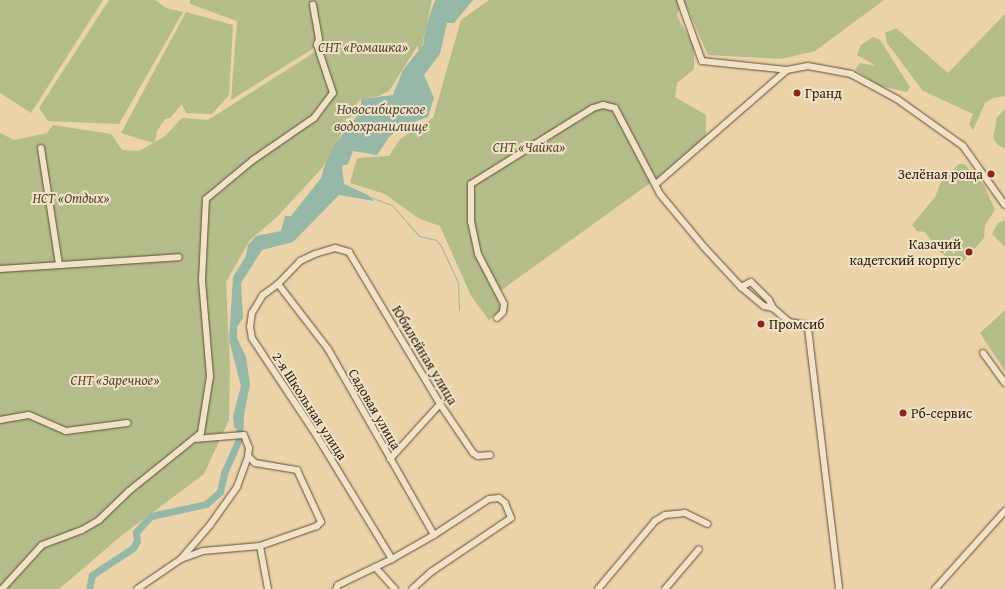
<!DOCTYPE html>
<meta charset="utf-8">
<style>
body{margin:0}
#map{position:relative;width:1005px;height:589px;overflow:hidden;background:#ebd3aa;font-family:"Gentium Book Plus",serif}
div>[style]{position:absolute}
[style*='--x']{left:calc(var(--x)*1px);top:calc(var(--y)*1px);width:calc(var(--w)*1px);rotate:calc(var(--a)*1deg)}
.green>*{inset:0;background:#b5bd8a}
.water>*{inset:0;background:#98b8a7}
.stream>*{height:1px;margin:-0.5px;padding:0 0.5px;transform-origin:0.5px;border-radius:0.5px;background:#98b8a7}
.river>*{height:7px;margin:-3.5px;padding:0 3.5px;transform-origin:3.5px;border-radius:3.5px;background:#98b8a7}
.roads{filter:drop-shadow(0 0 1px #614e37) drop-shadow(0 0 1px #614e37)}
.minor>*{height:6px;margin:-3px;padding:0 3px;transform-origin:3px;border-radius:3px;background:#f2e2c8}
.dots>*{width:11px;height:11px;translate:-50% -50%;box-sizing:border-box;border:2px solid #f2e2c8;border-radius:50%}
span{translate:-50% -50%;white-space:nowrap;text-align:center;line-height:1.15;-webkit-text-stroke:4px #f2e2c8;paint-order:stroke}
.park-label{font-size:14px;color:#54482f;font-style:italic}
.poi-label{font-size:14px;color:#332111}
.left{translate:0 -50%;text-align:left}
.right{translate:-100% -50%;text-align:right}
.street-label{font-size:14px;color:#332111}
.water-label{font-size:15px;color:#514e3e;font-style:italic}
</style>
<div id="map">
<div class="green">
<div style="clip-path:polygon(0 0,103px 0,31px 113px,0 93px)"></div>
<div style="clip-path:polygon(109px 0,155px 0,166px 8px,183px 12px,119px 124px,48px 121px,39px 108px)"></div>
<div style="clip-path:polygon(190px 0,432px 0,421px 50px,418px 50px,418px 45px,389px 91px,379px 96px,361px 99px,350px 110px,353px 113px,322px 168px,277px 217px,250px 240px,226px 282px,230px 367px,229px 420px,204px 474px,121px 536px,59px 589px,0 589px,0 133px,14px 140px,47px 133px,53px 125px,111px 134px,122px 150px,139px 151px,153px 143px,121px 133px,186px 12px,233px 25px,229px 95px,212px 114px,186px 113px,182px 104px,170px 118px,165px 119px,157px 131px,155px 142px,165px 136px,182px 118px,208px 120px,315px 52px,314px 48px,231px 100px,237px 21px,190px 4px)"></div>
<div style="clip-path:polygon(489px 0,681px 0,677px 16px,694px 47px,694px 69px,677px 83px,675px 97px,706px 115px,706px 136px,660px 176px,496px 294px,501px 310px,489px 320px,471px 296px,440px 226px,418px 218px,385px 194px,350px 183px,357px 158px,389px 156px,400px 139px,433px 118px,461px 20px)"></div>
<div style="clip-path:polygon(684px 0,884px 0,815px 51px,781px 59px,708px 55px)"></div>
<div style="clip-path:polygon(1005px 14px,1005px 96px,993px 98px,985px 103px,973px 130px,969px 124px,973px 114px,923px 91px,887px 43px,885px 33px,896px 28px,948px 73px)"></div>
<div style="clip-path:polygon(873px 37px,880px 40px,910px 87px,907px 92px,880px 86px,855px 70px,860px 63px,876px 66px,857px 55px,861px 45px)"></div>
<div style="clip-path:polygon(1005px 109px,1005px 149px,998px 145px,993px 138px,997px 117px)"></div>
<div style="clip-path:polygon(959px 164px,964px 164px,984px 185px,995px 210px,985px 225px,984px 238px,960px 265px,956px 265px,939px 251px,925px 232px,917px 231px,912px 225px,935px 197px,941px 182px)"></div>
<div style="clip-path:polygon(1005px 220px,1005px 247px,992px 234px,998px 223px)"></div>
<div style="clip-path:polygon(1005px 310px,1005px 371px,980px 333px)"></div>
</div>
<div class="water">
<div style="clip-path:polygon(435px 0,473px 0,454px 23px,447px 23px,440px 54px,424px 75px,434px 98px,428px 117px,403px 126px,389px 137px,377px 155px,353px 151px,348px 164px,342px 166px,344px 184px,368px 195px,374px 201px,339px 195px,293px 242px,262px 250px,241px 283px,243px 318px,237px 327px,237px 338px,246px 357px,250px 384px,243px 421px,240px 428px,234px 428px,233px 416px,241px 386px,229px 340px,233px 277px,246px 256px,248px 245px,256px 236px,281px 231px,285px 216px,291px 216px,321px 178px,326px 161px,335px 144px,361px 111px,361px 99px,393px 95px,403px 70px,423px 45px,426px 26px)"></div>
</div>
<div class="stream">
<div style="--x:370;--y:197;--w:23;--a:20"></div>
<div style="--x:392;--y:205;--w:41;--a:48.9"></div>
<div style="--x:419;--y:236;--w:17;--a:13"></div>
<div style="--x:436;--y:240;--w:8;--a:50"></div>
<div style="--x:441;--y:246;--w:40;--a:65"></div>
<div style="--x:458;--y:282;--w:28;--a:88"></div>
</div>
<div class="river">
<div style="--x:89;--y:589;--w:14;--a:-78"></div>
<div style="--x:92;--y:575;--w:49;--a:-33.4"></div>
<div style="--x:133;--y:548;--w:8;--a:-60"></div>
<div style="--x:137;--y:541;--w:9;--a:-96"></div>
<div style="--x:136;--y:532;--w:22;--a:-47"></div>
<div style="--x:151;--y:516;--w:56;--a:-12.3"></div>
<div style="--x:206;--y:504;--w:18;--a:-41"></div>
<div style="--x:220;--y:492;--w:19;--a:-78"></div>
<div style="--x:224;--y:473;--w:37;--a:-66"></div>
<div style="--x:239;--y:439;--w:19;--a:-87"></div>
</div>
<div class="roads">
<div class="minor">
<div style="--x:680;--y:0;--w:65;--a:70.2"></div>
<div style="--x:702;--y:61;--w:85;--a:6"></div>
<div style="--x:787;--y:70;--w:21;--a:-11"></div>
<div style="--x:808;--y:66;--w:44;--a:10.5"></div>
<div style="--x:851;--y:74;--w:52;--a:28.5"></div>
<div style="--x:897;--y:99;--w:81;--a:35.5"></div>
<div style="--x:963;--y:146;--w:72;--a:54.6"></div>
<div style="--x:41;--y:148;--w:117;--a:81.2"></div>
<div style="--x:656;--y:184;--w:174;--a:-41"></div>
<div style="--x:0;--y:269;--w:179;--a:-3.8"></div>
<div style="--x:278;--y:284;--w:32;--a:-46"></div>
<div style="--x:300;--y:261;--w:17;--a:-25"></div>
<div style="--x:315;--y:254;--w:21;--a:-17"></div>
<div style="--x:335;--y:248;--w:15;--a:16"></div>
<div style="--x:349;--y:252;--w:177;--a:59.1"></div>
<div style="--x:440;--y:404;--w:59;--a:56"></div>
<div style="--x:473;--y:453;--w:6;--a:31"></div>
<div style="--x:478;--y:456;--w:12;--a:-5"></div>
<div style="--x:741;--y:287;--w:30;--a:40"></div>
<div style="--x:764;--y:306;--w:9;--a:13"></div>
<div style="--x:497;--y:318;--w:8;--a:-45"></div>
<div style="--x:503;--y:312;--w:8;--a:-83"></div>
<div style="--x:504;--y:304;--w:56;--a:-117.5"></div>
<div style="--x:478;--y:254;--w:33;--a:-102"></div>
<div style="--x:471;--y:222;--w:38;--a:-90"></div>
<div style="--x:471;--y:184;--w:144;--a:-31.9"></div>
<div style="--x:593;--y:108;--w:10;--a:-17"></div>
<div style="--x:603;--y:105;--w:12;--a:14"></div>
<div style="--x:615;--y:108;--w:97;--a:62.4"></div>
<div style="--x:660;--y:194;--w:69;--a:50.3"></div>
<div style="--x:704;--y:247;--w:54;--a:47.2"></div>
<div style="--x:741;--y:287;--w:11;--a:-27"></div>
<div style="--x:751;--y:282;--w:25;--a:45"></div>
<div style="--x:769;--y:300;--w:9;--a:63"></div>
<div style="--x:773;--y:308;--w:21;--a:41"></div>
<div style="--x:789;--y:322;--w:17;--a:10"></div>
<div style="--x:806;--y:325;--w:4;--a:56"></div>
<div style="--x:808;--y:328;--w:263;--a:83.2"></div>
<div style="--x:983;--y:353;--w:37;--a:54"></div>
<div style="--x:0;--y:420;--w:29;--a:-10"></div>
<div style="--x:29;--y:415;--w:40;--a:23.4"></div>
<div style="--x:66;--y:431;--w:62;--a:-7.5"></div>
<div style="--x:194;--y:439;--w:50;--a:-4.6"></div>
<div style="--x:244;--y:435;--w:14;--a:69"></div>
<div style="--x:249;--y:448;--w:8;--a:97"></div>
<div style="--x:248;--y:456;--w:10;--a:45"></div>
<div style="--x:255;--y:463;--w:43;--a:9.5"></div>
<div style="--x:297;--y:470;--w:57;--a:65.2"></div>
<div style="--x:321;--y:522;--w:6;--a:135"></div>
<div style="--x:317;--y:526;--w:60;--a:160.7"></div>
<div style="--x:390;--y:459;--w:74;--a:-47.7"></div>
<div style="--x:181;--y:559;--w:45;--a:-49.5"></div>
<div style="--x:210;--y:525;--w:47;--a:-54.6"></div>
<div style="--x:237;--y:487;--w:33;--a:-70"></div>
<div style="--x:392;--y:559;--w:144;--a:-121.4"></div>
<div style="--x:317;--y:436;--w:118;--a:-123.6"></div>
<div style="--x:252;--y:338;--w:11;--a:-100"></div>
<div style="--x:250;--y:327;--w:14;--a:-82"></div>
<div style="--x:252;--y:313;--w:21;--a:-59"></div>
<div style="--x:263;--y:295;--w:19;--a:-36"></div>
<div style="--x:278;--y:284;--w:82;--a:52.4"></div>
<div style="--x:328;--y:349;--w:214;--a:60.3"></div>
<div style="--x:375;--y:567;--w:30;--a:48"></div>
<div style="--x:2;--y:589;--w:59;--a:-47.7"></div>
<div style="--x:42;--y:545;--w:43;--a:-20.6"></div>
<div style="--x:82;--y:530;--w:20;--a:-30"></div>
<div style="--x:99;--y:520;--w:42;--a:-44"></div>
<div style="--x:129;--y:491;--w:92;--a:-38.9"></div>
<div style="--x:201;--y:433;--w:58;--a:-81"></div>
<div style="--x:210;--y:376;--w:96;--a:-94.8"></div>
<div style="--x:202;--y:280;--w:81;--a:-87.2"></div>
<div style="--x:206;--y:199;--w:61;--a:-39.7"></div>
<div style="--x:253;--y:160;--w:74;--a:-34.5"></div>
<div style="--x:314;--y:118;--w:31;--a:-53"></div>
<div style="--x:333;--y:93;--w:51;--a:-108.4"></div>
<div style="--x:317;--y:45;--w:6;--a:-72"></div>
<div style="--x:319;--y:39;--w:35;--a:-100"></div>
<div style="--x:137;--y:589;--w:53;--a:-34.3"></div>
<div style="--x:181;--y:559;--w:23;--a:-20"></div>
<div style="--x:203;--y:551;--w:57;--a:-5"></div>
<div style="--x:260;--y:546;--w:44;--a:79.5"></div>
<div style="--x:336;--y:589;--w:4;--a:-63"></div>
<div style="--x:338;--y:585;--w:60;--a:-25.7"></div>
<div style="--x:392;--y:559;--w:48;--a:-29.7"></div>
<div style="--x:434;--y:535;--w:66;--a:-33.2"></div>
<div style="--x:489;--y:499;--w:10;--a:-6"></div>
<div style="--x:499;--y:498;--w:8;--a:40"></div>
<div style="--x:505;--y:503;--w:16;--a:68"></div>
<div style="--x:511;--y:518;--w:97;--a:146"></div>
<div style="--x:431;--y:572;--w:25;--a:138"></div>
<div style="--x:598;--y:589;--w:89;--a:-50"></div>
<div style="--x:655;--y:521;--w:12;--a:-31"></div>
<div style="--x:665;--y:515;--w:20;--a:-6"></div>
<div style="--x:685;--y:513;--w:25;--a:26"></div>
<div style="--x:665;--y:589;--w:52;--a:-49.6"></div>
<div style="--x:935;--y:589;--w:105;--a:-48.1"></div>
</div>
</div>
<div class="dots">
<div style="left:797px;top:93px;background:#8f2418"></div>
<div style="left:991px;top:174px;background:#8f2418"></div>
<div style="left:969px;top:252px;background:#8f2418"></div>
<div style="left:761px;top:324px;background:#8f2418"></div>
<div style="left:903px;top:413px;background:#8f2418"></div>
</div>
<div class="park-label">
<span style="left:363px;top:47px">СНТ «Ромашка»</span>
<span style="left:529px;top:147px">СНТ «Чайка»</span>
<span style="left:71px;top:198px">НСТ «Отдых»</span>
<span style="left:115px;top:380px">СНТ «Заречное»</span>
</div>
<div class="poi-label">
<span class="left" style="left:805px;top:93px">Гранд</span>
<span class="right" style="left:983px;top:174px">Зелёная роща</span>
<span class="right" style="left:961px;top:252px">Казачий<br>кадетский корпус</span>
<span class="left" style="left:769px;top:324px">Промсиб</span>
<span class="left" style="left:911px;top:413px">Рб-сервис</span>
</div>
<div class="street-label">
<span style="left:425px;top:355px;rotate:59deg">Юбилейная улица</span>
<span style="left:310px;top:406px;rotate:57deg">2-я Школьная улица</span>
<span style="left:375px;top:409px;rotate:60deg">Садовая улица</span>
</div>
<div class="water-label">
<span style="left:381px;top:117px">Новосибирское<br>водохранилище</span>
</div>
</div>
